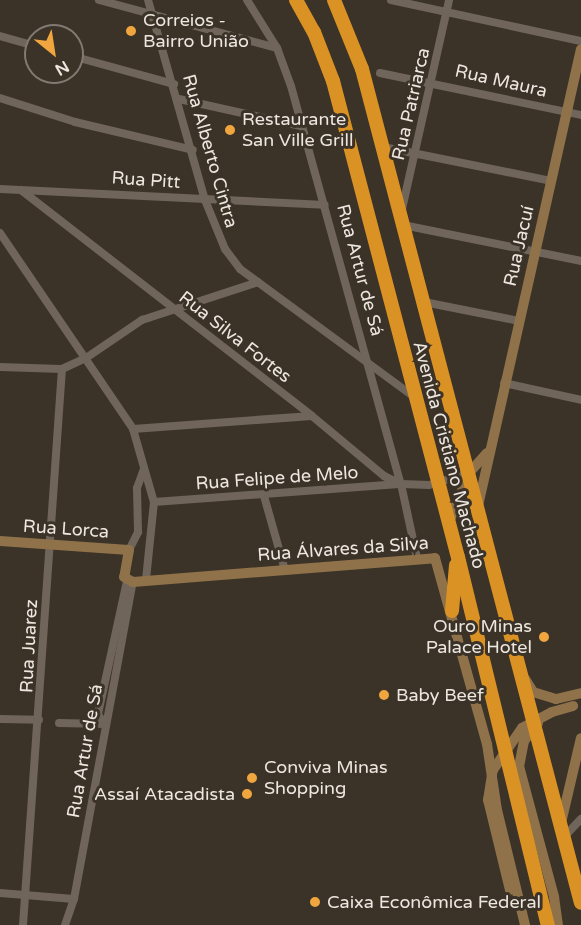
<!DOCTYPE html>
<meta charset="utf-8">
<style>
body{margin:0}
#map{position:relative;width:581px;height:925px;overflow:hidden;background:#3b3228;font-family:"Varela Round",sans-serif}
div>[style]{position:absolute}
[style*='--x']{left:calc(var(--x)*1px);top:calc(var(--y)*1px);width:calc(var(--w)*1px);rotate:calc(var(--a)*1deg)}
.street>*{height:8px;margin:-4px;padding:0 4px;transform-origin:4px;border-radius:4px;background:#6f655a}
.secondary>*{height:10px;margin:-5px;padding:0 5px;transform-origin:5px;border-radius:5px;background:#8f724a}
.highway>*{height:14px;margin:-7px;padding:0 7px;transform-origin:7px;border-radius:7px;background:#da9224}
.dots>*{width:16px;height:16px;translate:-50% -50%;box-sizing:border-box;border:3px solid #3b3228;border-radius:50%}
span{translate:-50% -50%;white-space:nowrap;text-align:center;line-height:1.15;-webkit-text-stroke:6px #3b3228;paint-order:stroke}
.poi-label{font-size:18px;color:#ede7e0}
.left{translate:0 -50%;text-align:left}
.right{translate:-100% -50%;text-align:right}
.street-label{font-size:18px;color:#ede7e0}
.north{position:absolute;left:24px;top:24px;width:60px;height:60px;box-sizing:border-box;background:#3b3228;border:2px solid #827a72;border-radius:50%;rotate:150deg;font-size:16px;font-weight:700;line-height:24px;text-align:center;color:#ede7e0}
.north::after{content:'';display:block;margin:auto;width:21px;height:27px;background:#f0a63f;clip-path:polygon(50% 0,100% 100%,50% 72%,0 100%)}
</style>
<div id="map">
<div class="street">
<div style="--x:99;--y:0;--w:184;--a:15.1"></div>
<div style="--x:148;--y:0;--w:208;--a:74.1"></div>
<div style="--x:205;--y:200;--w:53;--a:67.8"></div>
<div style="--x:225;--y:249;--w:25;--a:53"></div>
<div style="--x:240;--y:269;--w:216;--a:36.3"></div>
<div style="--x:247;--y:0;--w:57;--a:58"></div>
<div style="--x:277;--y:48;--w:40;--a:69.8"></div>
<div style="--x:291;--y:86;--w:413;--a:74.6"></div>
<div style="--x:401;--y:484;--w:76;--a:77.8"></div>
<div style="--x:391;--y:0;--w:194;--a:12.2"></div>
<div style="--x:0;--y:36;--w:37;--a:16"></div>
<div style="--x:72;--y:56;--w:106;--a:15.4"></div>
<div style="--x:380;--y:73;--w:205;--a:11.8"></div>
<div style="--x:0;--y:98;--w:79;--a:17.7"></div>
<div style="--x:75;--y:122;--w:121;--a:13.3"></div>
<div style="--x:179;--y:99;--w:125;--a:12.5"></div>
<div style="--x:383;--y:147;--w:171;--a:11.4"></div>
<div style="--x:0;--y:189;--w:325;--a:2.8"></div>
<div style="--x:21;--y:190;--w:368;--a:37.8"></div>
<div style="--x:312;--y:416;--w:94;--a:39.8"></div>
<div style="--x:384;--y:476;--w:19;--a:25"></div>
<div style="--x:401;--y:484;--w:28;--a:2"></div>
<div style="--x:429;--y:485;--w:42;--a:-16.7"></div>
<div style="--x:402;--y:209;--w:214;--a:-77.3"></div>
<div style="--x:403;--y:225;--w:182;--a:11.4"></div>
<div style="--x:0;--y:233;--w:237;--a:55.8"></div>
<div style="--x:133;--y:429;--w:76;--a:74"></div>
<div style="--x:154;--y:502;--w:77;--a:95.9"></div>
<div style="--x:424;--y:302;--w:97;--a:11.3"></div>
<div style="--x:0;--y:367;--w:62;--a:1.8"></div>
<div style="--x:62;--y:369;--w:26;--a:-25"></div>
<div style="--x:86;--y:358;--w:68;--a:-34.2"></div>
<div style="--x:142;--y:320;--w:122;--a:-18.1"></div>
<div style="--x:504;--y:383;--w:79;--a:12.4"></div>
<div style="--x:133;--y:429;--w:179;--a:-4.2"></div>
<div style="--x:264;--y:496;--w:77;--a:74.2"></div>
<div style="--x:154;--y:502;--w:246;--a:-4.2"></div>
<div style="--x:129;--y:550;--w:20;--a:-63"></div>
<div style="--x:138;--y:532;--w:44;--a:-91.3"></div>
<div style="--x:137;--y:488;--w:20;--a:-70"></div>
<div style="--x:0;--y:719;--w:39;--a:1"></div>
<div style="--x:59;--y:723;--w:47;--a:1.2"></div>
<div style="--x:104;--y:724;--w:12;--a:-121"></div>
<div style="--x:98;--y:714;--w:136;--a:-77.7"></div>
<div style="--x:564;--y:837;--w:25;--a:-47"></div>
<div style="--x:0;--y:893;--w:74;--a:4.6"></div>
<div style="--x:23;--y:925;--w:557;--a:-85.99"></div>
<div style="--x:65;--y:925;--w:28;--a:-71"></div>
<div style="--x:74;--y:899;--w:322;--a:-79.5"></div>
</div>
<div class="secondary">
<div style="--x:478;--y:506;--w:468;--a:-77.3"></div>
<div style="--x:449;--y:522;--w:53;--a:-67.8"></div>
<div style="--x:469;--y:473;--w:27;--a:-48"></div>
<div style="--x:0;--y:541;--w:129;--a:4"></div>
<div style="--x:129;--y:550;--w:27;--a:100"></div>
<div style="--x:124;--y:577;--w:10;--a:29"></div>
<div style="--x:133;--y:582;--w:303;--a:-4.5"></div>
<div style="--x:435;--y:558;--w:193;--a:74.4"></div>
<div style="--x:487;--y:744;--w:67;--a:81.4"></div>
<div style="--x:497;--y:810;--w:118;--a:76.3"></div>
<div style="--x:525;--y:679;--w:15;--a:58"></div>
<div style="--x:533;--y:692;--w:24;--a:17"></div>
<div style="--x:556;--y:699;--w:26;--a:-13"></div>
<div style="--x:538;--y:723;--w:23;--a:128"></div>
<div style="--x:524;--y:741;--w:25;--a:101"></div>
<div style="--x:519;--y:766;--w:136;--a:75"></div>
<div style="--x:554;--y:897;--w:28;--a:82"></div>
<div style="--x:561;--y:823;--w:87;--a:-76.8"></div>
<div style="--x:510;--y:890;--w:93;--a:-103.7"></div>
<div style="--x:488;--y:800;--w:30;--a:-81"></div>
<div style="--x:493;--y:770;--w:51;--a:-55.4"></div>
<div style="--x:522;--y:728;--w:34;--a:-28"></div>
<div style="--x:552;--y:712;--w:22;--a:-16"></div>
</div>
<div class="highway">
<div style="--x:296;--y:0;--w:37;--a:61"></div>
<div style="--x:314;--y:32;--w:53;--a:68.8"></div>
<div style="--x:333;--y:81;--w:492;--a:75.3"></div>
<div style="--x:458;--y:557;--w:379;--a:76.3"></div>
<div style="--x:334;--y:0;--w:74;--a:67.9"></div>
<div style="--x:362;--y:69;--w:862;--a:75.29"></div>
<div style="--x:452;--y:611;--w:46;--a:-85"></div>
</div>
<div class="dots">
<div style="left:131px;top:31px;background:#f0a63f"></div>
<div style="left:230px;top:130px;background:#f0a63f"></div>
<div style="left:544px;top:637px;background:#f0a63f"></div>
<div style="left:384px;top:695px;background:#f0a63f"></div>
<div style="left:252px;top:778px;background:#f0a63f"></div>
<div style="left:247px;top:794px;background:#f0a63f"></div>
<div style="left:315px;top:902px;background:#f0a63f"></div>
</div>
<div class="poi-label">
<span class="left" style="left:143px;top:31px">Correios -<br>Bairro União</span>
<span class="left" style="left:242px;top:130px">Restaurante<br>San Ville Grill</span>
<span class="right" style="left:532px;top:637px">Ouro Minas<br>Palace Hotel</span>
<span class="left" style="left:396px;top:695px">Baby Beef</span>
<span class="left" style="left:264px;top:778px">Conviva Minas<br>Shopping</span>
<span class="right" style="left:235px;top:794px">Assaí Atacadista</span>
<span class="left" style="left:327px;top:902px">Caixa Econômica Federal</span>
</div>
<div class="street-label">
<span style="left:501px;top:81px;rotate:13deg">Rua Maura</span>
<span style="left:411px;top:104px;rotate:-77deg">Rua Patriarca</span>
<span style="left:210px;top:151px;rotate:74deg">Rua Alberto Cintra</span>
<span style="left:146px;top:180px;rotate:4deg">Rua Pitt</span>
<span style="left:519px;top:246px;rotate:-77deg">Rua Jacuí</span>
<span style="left:360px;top:270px;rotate:75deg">Rua Artur de Sá</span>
<span style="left:235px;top:337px;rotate:38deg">Rua Silva Fortes</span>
<span style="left:449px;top:455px;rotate:75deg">Avenida Cristiano Machado</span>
<span style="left:277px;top:478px;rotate:-4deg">Rua Felipe de Melo</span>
<span style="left:66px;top:529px;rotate:4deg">Rua Lorca</span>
<span style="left:343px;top:549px;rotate:-4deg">Rua Álvares da Silva</span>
<span style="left:29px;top:646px;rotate:-87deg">Rua Juarez</span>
<span style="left:85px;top:751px;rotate:-80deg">Rua Artur de Sá</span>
</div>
<div class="north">N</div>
</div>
